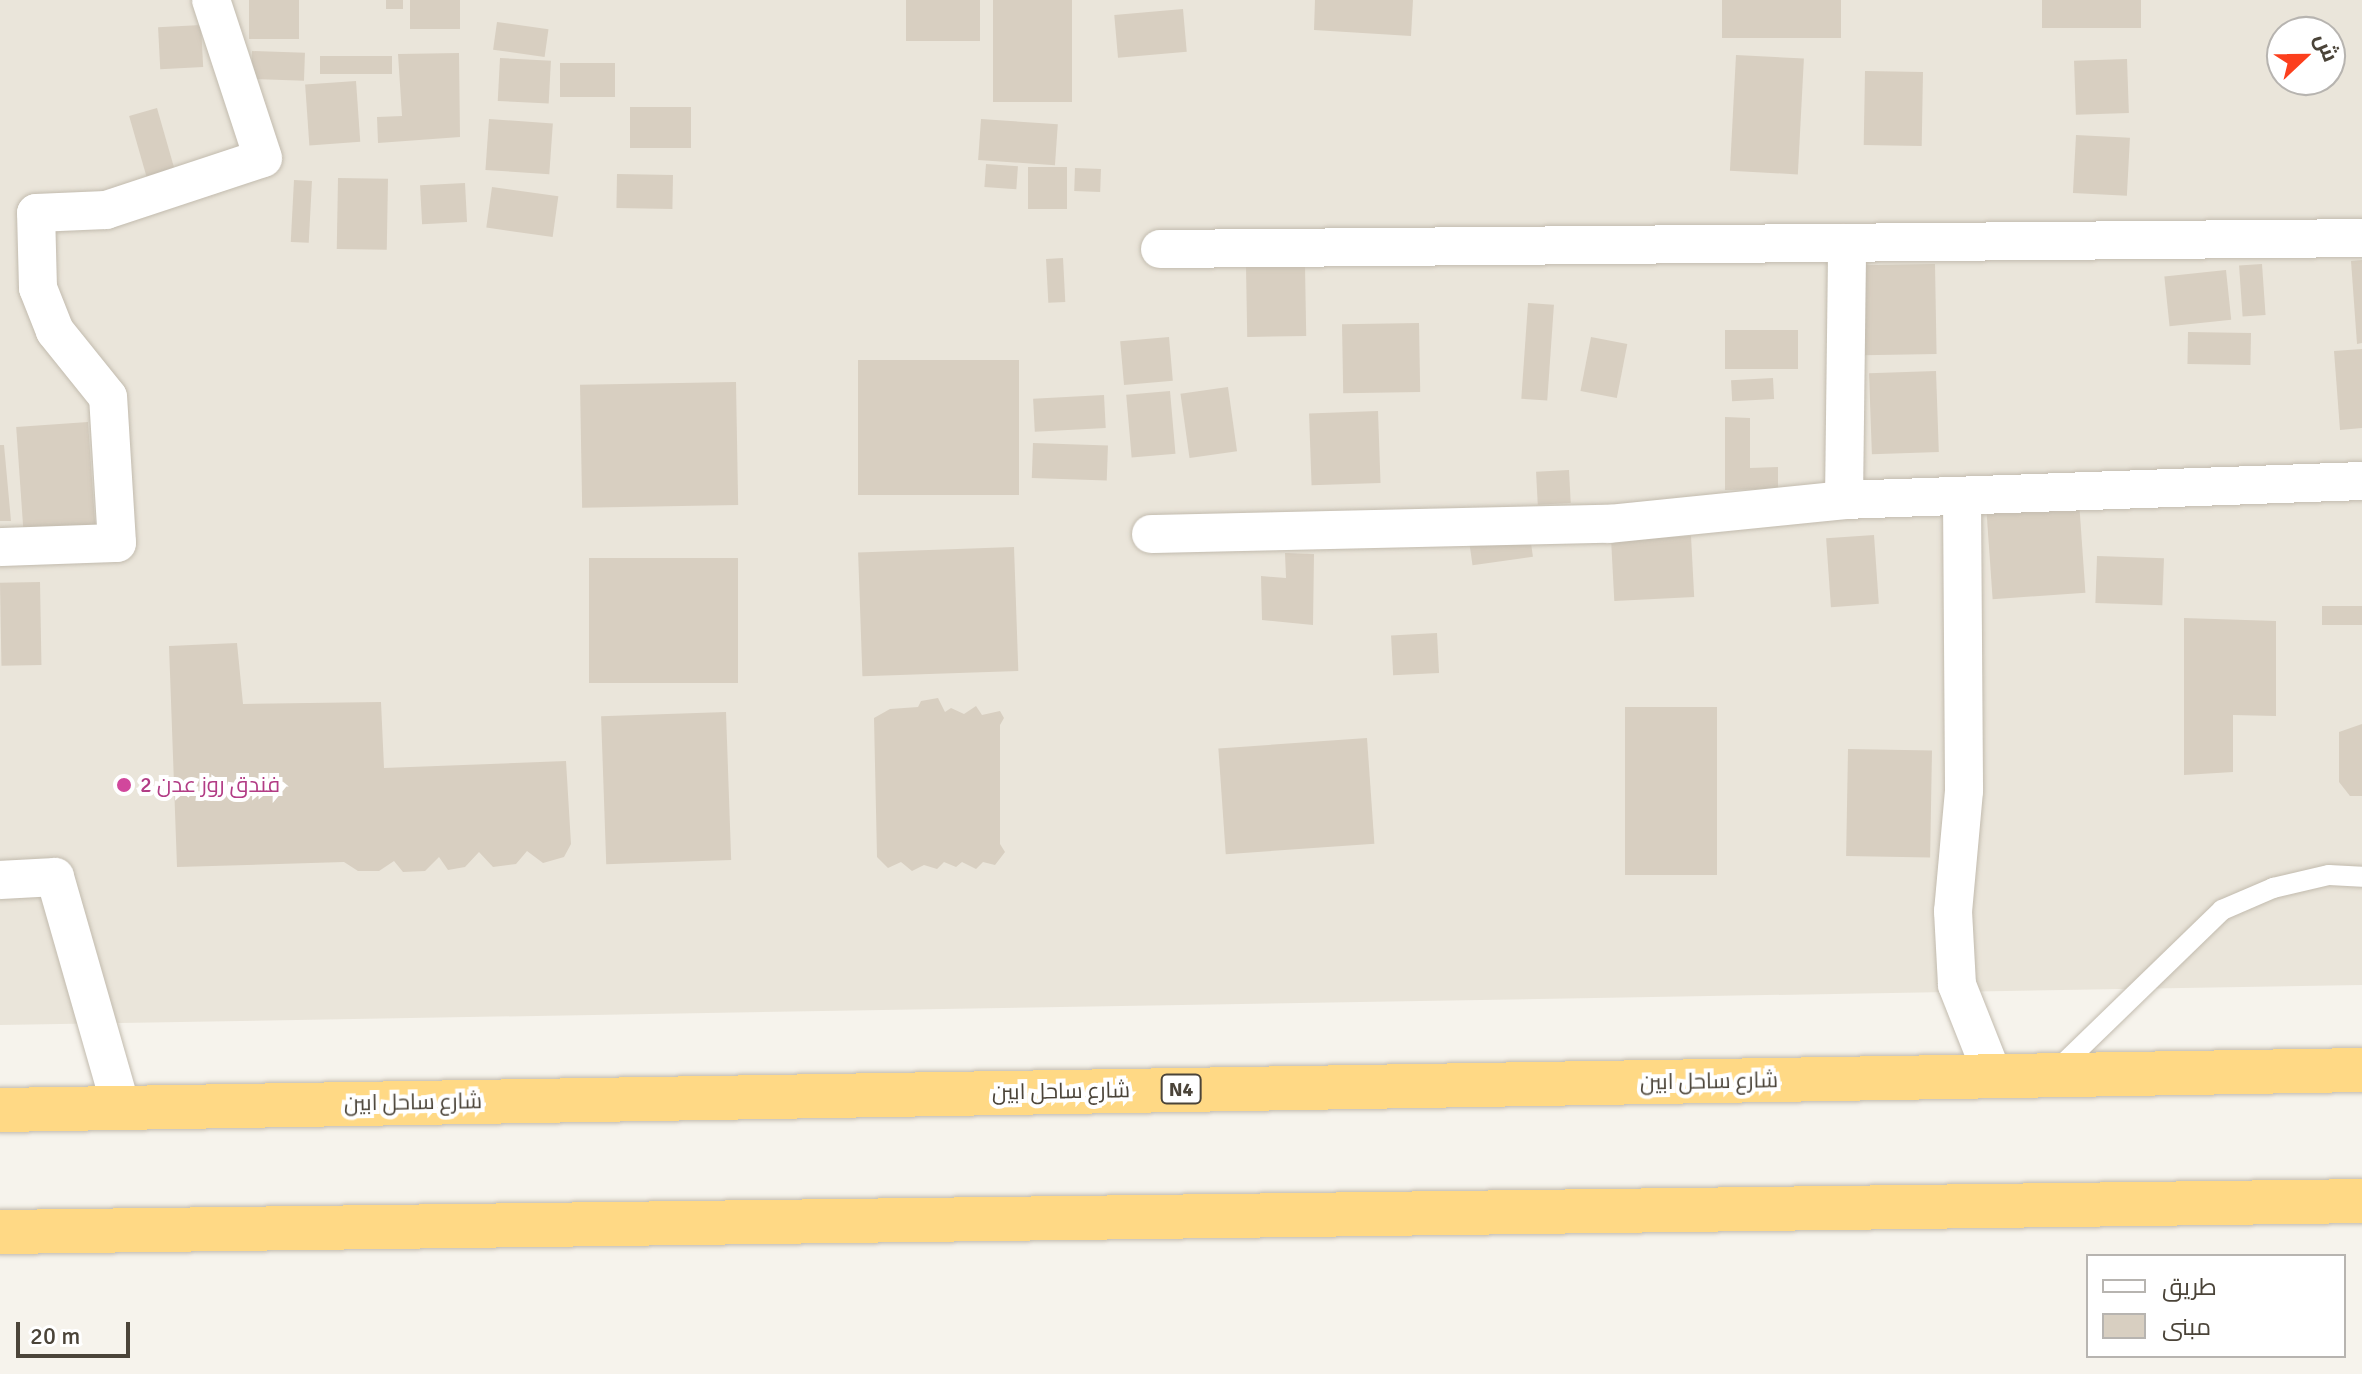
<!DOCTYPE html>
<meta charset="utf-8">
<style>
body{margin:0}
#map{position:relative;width:2362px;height:1374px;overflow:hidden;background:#f6f3ec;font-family:Signika,Cairo,sans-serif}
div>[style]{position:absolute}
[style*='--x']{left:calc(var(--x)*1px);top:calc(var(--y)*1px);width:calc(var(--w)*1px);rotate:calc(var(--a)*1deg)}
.residential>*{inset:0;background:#eae5da}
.building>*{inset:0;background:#d8cfc1;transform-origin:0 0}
.roads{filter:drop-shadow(0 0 2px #c2bbae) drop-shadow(0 0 2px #c2bbae)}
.service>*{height:20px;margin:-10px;padding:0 10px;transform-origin:10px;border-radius:10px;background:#fff}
.minor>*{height:38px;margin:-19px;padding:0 19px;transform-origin:19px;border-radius:19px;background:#fff}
.trunk>*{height:44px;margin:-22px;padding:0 22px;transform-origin:22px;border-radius:22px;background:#ffd985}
.dots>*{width:22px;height:22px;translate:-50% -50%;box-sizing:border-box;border:4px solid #fff;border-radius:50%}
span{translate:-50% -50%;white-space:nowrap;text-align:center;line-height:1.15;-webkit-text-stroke:8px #fff;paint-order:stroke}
.shield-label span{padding:2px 6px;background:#fff;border:2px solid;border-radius:6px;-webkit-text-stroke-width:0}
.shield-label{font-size:20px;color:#4b4439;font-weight:700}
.hotel-label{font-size:22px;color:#b23c85}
.left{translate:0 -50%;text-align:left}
.street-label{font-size:22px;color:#4b4439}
.legend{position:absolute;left:2086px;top:1254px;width:260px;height:104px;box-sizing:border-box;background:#fff;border:2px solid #b7b4b0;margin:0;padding:10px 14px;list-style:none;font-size:24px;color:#4b4439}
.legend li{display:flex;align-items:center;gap:16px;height:40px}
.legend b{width:40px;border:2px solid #b7b4b0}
.north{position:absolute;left:2266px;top:16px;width:80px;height:80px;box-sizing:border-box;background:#fff;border:2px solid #b7b4b0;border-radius:50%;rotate:68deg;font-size:22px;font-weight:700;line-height:32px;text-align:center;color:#4b4439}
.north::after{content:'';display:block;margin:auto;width:28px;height:36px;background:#fc3f1d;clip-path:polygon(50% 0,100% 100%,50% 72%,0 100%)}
.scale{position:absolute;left:16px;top:1322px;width:114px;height:36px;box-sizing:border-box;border:4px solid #4b4439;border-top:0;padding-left:10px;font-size:24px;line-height:28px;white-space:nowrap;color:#4b4439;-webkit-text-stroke:6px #fff;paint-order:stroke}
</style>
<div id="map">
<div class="residential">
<div style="clip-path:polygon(evenodd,0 0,2362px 0,2362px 985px,0 1025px,0 0,2282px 32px,2330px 32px,2330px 80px,2282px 80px,2282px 32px)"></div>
</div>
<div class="building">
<div style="left:249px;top:0;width:50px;height:39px"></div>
<div style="left:386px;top:0;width:17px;height:9px"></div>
<div style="left:410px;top:0;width:50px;height:29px"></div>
<div style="left:906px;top:0;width:74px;height:41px"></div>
<div style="left:993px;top:0;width:79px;height:102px"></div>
<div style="clip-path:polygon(1315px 0,1413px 0,1411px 36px,1314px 30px)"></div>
<div style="left:1722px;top:0;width:119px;height:38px"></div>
<div style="left:2042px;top:0;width:99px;height:28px"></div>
<div style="left:1183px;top:9px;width:43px;height:69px;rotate:85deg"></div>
<div style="left:497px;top:22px;width:52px;height:28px;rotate:8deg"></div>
<div style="left:201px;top:25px;width:42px;height:43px;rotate:87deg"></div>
<div style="left:252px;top:51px;width:53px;height:28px;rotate:2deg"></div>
<div style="clip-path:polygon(459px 53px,460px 137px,378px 143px,377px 117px,402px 116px,398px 54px)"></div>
<div style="left:1736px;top:55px;width:68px;height:116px;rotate:3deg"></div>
<div style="left:392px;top:56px;width:18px;height:72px;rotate:90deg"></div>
<div style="left:500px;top:58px;width:51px;height:43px;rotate:3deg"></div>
<div style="left:2127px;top:59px;width:54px;height:53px;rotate:88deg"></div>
<div style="left:560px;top:63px;width:55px;height:34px"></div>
<div style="left:1865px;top:71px;width:58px;height:74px;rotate:1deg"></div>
<div style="left:356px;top:81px;width:61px;height:51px;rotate:86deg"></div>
<div style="left:630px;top:107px;width:61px;height:41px"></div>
<div style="left:157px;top:108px;width:66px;height:29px;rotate:74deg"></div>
<div style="left:489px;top:119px;width:64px;height:51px;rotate:4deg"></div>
<div style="left:981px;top:119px;width:77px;height:41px;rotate:4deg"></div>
<div style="left:2076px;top:135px;width:54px;height:58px;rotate:3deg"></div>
<div style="left:986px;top:164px;width:32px;height:23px;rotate:4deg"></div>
<div style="left:1067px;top:167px;width:42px;height:39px;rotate:90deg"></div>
<div style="left:1075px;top:168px;width:26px;height:23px;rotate:2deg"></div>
<div style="left:617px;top:174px;width:56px;height:34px;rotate:1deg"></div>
<div style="left:338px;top:178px;width:50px;height:71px;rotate:1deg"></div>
<div style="left:294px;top:180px;width:18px;height:62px;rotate:3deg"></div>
<div style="left:465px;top:183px;width:39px;height:45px;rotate:87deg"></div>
<div style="left:492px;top:187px;width:67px;height:41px;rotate:8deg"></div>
<div style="left:1063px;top:258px;width:44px;height:17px;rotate:87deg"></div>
<div style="clip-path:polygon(2362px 260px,2362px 343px,2357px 344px,2351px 261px)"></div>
<div style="left:1935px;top:264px;width:90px;height:74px;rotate:89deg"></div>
<div style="left:2262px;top:264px;width:51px;height:23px;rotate:86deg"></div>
<div style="left:1305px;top:266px;width:70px;height:59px;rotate:89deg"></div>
<div style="left:2226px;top:270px;width:50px;height:62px;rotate:84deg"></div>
<div style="left:1528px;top:303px;width:26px;height:96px;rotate:4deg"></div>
<div style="left:1419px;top:323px;width:69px;height:77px;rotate:89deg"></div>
<div style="left:1798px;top:330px;width:39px;height:73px;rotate:90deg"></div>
<div style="left:2188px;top:332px;width:63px;height:32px;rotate:1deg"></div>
<div style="left:1169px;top:337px;width:44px;height:49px;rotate:85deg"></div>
<div style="left:1591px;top:337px;width:37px;height:55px;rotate:11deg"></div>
<div style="clip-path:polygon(2362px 349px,2362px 428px,2340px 430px,2334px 351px)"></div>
<div style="left:858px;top:360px;width:161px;height:135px"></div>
<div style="left:1936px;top:371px;width:81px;height:67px;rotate:88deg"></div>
<div style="left:1773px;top:378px;width:21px;height:42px;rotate:87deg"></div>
<div style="left:736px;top:382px;width:123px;height:156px;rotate:89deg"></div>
<div style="left:1228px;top:387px;width:65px;height:48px;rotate:82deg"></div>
<div style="left:1170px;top:391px;width:63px;height:44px;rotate:85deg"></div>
<div style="left:1104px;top:395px;width:33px;height:71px;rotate:87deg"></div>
<div style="left:1378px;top:411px;width:72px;height:69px;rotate:88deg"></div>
<div style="clip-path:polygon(1725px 417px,1750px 418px,1750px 468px,1778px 467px,1778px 489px,1725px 490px)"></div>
<div style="left:88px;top:422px;width:103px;height:72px;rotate:86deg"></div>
<div style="left:1033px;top:443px;width:75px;height:35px;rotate:2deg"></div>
<div style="clip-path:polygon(0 445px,4px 445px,11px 521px,0 521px)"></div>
<div style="left:1569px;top:470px;width:33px;height:33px;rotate:87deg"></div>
<div style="left:2079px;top:501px;width:92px;height:93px;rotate:86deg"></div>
<div style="left:1874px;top:535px;width:69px;height:48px;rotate:86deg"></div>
<div style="left:1530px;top:536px;width:21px;height:61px;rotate:82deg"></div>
<div style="left:1691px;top:536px;width:61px;height:80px;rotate:87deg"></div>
<div style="left:1014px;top:547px;width:124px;height:156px;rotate:88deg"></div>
<div style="clip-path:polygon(1285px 553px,1314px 554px,1313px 625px,1262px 620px,1261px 576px,1286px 578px)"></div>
<div style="left:2097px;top:556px;width:67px;height:47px;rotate:2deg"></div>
<div style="left:589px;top:558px;width:149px;height:125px"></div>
<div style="left:40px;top:582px;width:83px;height:40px;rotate:89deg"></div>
<div style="left:2362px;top:606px;width:19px;height:40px;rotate:90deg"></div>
<div style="clip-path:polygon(2184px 618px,2276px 621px,2276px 716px,2233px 715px,2233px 772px,2184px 775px)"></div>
<div style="left:1437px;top:633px;width:40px;height:46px;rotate:87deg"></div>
<div style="clip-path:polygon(237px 643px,243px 704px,381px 702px,384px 768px,566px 761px,571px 844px,564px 857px,543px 863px,527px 851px,516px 864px,493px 867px,479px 852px,465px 867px,448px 870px,439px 857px,425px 871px,403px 872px,394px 861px,379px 871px,358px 871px,344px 862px,177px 867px,169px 646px)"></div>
<div style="clip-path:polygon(938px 698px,945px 712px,951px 708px,964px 714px,976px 706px,982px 715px,1000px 711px,1004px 718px,1000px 725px,1000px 844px,1005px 852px,995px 865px,983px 862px,976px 869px,962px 862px,956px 867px,944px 862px,937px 869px,924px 865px,912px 871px,901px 862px,888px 868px,877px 857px,874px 718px,890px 709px,918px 707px,921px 701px)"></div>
<div style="left:1625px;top:707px;width:92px;height:168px"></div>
<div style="left:726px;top:712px;width:148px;height:125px;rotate:88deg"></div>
<div style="clip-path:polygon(2362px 724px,2362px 796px,2350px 796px,2339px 782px,2339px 732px)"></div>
<div style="left:1367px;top:738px;width:106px;height:149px;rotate:86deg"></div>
<div style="left:1848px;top:749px;width:84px;height:107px;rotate:1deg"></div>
</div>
<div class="roads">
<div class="service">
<div style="--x:2057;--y:1070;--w:230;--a:-44.1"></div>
<div style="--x:2222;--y:910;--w:56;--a:-23.3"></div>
<div style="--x:2273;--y:888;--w:57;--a:-13.1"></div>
<div style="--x:2329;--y:875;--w:33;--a:3"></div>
</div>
<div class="minor">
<div style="--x:1160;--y:249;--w:1202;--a:-0.52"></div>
<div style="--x:1962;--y:498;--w:293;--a:89.6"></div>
<div style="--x:1964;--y:791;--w:121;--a:95.2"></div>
<div style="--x:1953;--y:911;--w:74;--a:86.9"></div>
<div style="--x:1957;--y:985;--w:98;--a:68.4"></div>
<div style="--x:1844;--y:500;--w:257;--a:-89.3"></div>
<div style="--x:1151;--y:534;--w:458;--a:-1.3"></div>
<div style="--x:1609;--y:524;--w:236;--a:-5.8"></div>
<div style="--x:1844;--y:500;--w:518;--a:-2.1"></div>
<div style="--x:0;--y:547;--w:117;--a:-2"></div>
<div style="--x:117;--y:543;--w:146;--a:-93.5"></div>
<div style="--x:108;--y:397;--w:85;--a:-128.8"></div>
<div style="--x:55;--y:331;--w:46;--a:-111.6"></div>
<div style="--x:38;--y:288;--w:75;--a:-91.5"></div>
<div style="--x:36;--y:213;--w:70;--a:-2.5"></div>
<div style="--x:106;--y:210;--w:165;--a:-18.3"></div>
<div style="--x:263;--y:158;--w:166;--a:-108.2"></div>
<div style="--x:0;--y:880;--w:55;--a:-3.1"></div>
<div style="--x:55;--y:877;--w:239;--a:74"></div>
</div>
<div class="trunk">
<div style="--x:0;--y:1110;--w:2362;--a:-0.97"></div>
<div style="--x:0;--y:1232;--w:2362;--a:-0.75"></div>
</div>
</div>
<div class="dots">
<div style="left:124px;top:785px;background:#d1479c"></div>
</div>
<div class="shield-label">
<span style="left:1181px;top:1089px">N4</span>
</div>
<div class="hotel-label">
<span class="left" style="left:140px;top:785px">فندق روز عدن 2</span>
</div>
<div class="street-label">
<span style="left:1709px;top:1081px;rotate:-1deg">شارع ساحل ابين</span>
<span style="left:1061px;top:1091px;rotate:-1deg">شارع ساحل ابين</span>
<span style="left:413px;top:1102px;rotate:-1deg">شارع ساحل ابين</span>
</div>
<ul class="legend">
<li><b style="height:10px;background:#fff"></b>طريق</li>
<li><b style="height:22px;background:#d8cfc1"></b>مبنى</li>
</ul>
<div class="north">ش</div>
<div class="scale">20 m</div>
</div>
